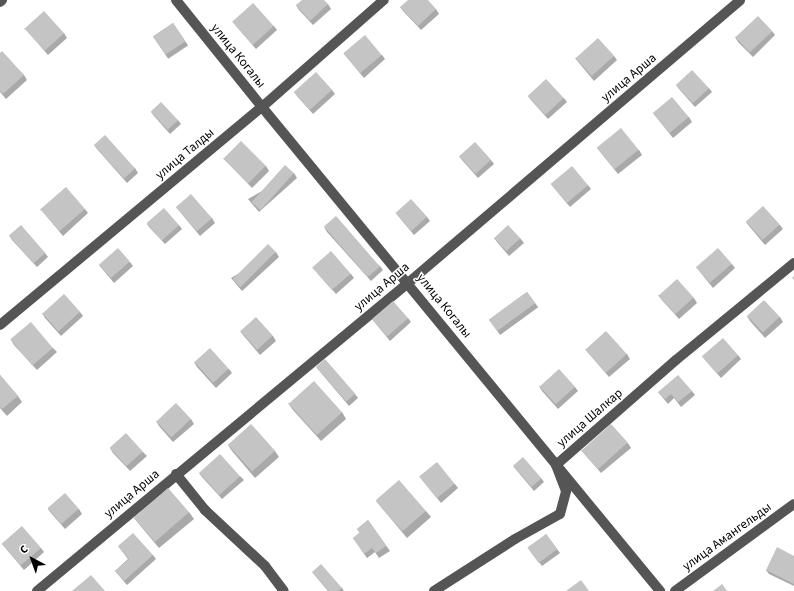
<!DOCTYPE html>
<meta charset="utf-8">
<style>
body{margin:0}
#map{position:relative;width:794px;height:591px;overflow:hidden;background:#fff;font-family:"Source Sans 3",sans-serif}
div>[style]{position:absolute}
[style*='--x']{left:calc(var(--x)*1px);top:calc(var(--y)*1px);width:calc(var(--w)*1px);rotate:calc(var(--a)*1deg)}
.minor>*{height:10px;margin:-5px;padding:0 5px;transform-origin:5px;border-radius:5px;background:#555}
.wall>*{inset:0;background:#a9a9a9;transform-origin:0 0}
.building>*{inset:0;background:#c4c4c4;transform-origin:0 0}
span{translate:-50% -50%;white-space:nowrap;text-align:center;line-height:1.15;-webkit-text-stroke:3px #fff;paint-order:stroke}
.street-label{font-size:13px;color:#000}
.north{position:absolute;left:12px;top:539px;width:40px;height:40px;-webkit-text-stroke:3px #fff;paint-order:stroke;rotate:319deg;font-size:11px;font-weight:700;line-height:16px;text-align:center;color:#000}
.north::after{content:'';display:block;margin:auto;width:14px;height:18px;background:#000;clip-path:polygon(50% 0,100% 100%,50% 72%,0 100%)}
</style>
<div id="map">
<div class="minor">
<div style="--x:176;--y:0;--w:137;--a:51.2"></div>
<div style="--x:262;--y:107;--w:627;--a:50.57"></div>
<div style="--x:0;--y:2;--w:3;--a:-45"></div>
<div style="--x:0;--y:325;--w:341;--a:-39.8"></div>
<div style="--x:262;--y:107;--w:162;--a:-41.3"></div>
<div style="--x:176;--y:474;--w:46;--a:51.1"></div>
<div style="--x:205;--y:510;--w:82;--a:43"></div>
<div style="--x:265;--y:566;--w:31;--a:53"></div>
<div style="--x:37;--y:591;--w:482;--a:-39.7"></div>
<div style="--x:408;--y:283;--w:436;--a:-40.4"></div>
<div style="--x:434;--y:591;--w:96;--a:-32.7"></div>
<div style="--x:515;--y:539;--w:51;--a:-29.1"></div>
<div style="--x:560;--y:514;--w:24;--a:-75"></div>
<div style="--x:566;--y:491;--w:28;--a:-111"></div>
<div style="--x:556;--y:465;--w:159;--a:-41.2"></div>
<div style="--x:676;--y:360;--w:153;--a:-39.4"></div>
<div style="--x:675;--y:591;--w:147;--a:-36.2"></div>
</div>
<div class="wall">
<div style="clip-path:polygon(328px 4px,331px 9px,313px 25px,299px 10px,296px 5px)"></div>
<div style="clip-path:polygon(400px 7px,436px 9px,439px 14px,421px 30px,403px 11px)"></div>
<div style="clip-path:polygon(233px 22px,274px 26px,277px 30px,256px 49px,236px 26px)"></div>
<div style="left:173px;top:23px;width:27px;height:24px;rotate:56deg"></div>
<div style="clip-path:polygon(24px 28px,64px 33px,67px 38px,48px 55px,28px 32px)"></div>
<div style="clip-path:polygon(772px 31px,775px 35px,753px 57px,738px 42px,735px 37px)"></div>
<div style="clip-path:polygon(0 53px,24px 75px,27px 80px,6px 99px,0 92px)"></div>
<div style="clip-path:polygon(344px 54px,382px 55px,385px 59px,364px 78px)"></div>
<div style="clip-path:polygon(614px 56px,617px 60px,594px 81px,575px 58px)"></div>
<div style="clip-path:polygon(676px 85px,709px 88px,712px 92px,695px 107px,679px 89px)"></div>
<div style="clip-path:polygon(332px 90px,335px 94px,313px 114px,297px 96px,294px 92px)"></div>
<div style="clip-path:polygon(528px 96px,564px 98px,567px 102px,548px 119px,531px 100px)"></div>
<div style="clip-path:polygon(151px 112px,178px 120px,181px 124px,170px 134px,154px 116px)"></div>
<div style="clip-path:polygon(653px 113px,689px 117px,692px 122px,673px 138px)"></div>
<div style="clip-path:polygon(94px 145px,135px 168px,138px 173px,127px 183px,97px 149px)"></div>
<div style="clip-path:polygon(597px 148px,639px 150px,642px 155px,618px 174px)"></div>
<div style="clip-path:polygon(459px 156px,491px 160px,494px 164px,478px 178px,462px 160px)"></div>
<div style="clip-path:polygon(223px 158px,266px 166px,269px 171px,252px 188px,227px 162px)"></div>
<div style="clip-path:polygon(294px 173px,297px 178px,259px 212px,248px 199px)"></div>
<div style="clip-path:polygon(551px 184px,588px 185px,591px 189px,570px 207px)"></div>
<div style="clip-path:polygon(176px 207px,212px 218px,215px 223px,200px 236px)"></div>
<div style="clip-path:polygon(40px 209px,85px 209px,88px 213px,63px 236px,44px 213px)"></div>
<div style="clip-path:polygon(396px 213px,427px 217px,430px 221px,414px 235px,399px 217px)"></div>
<div style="clip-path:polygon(746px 222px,780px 225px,783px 229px,765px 245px,749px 226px)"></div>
<div style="clip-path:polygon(147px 224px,179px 225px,182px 229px,165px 244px,150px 228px)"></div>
<div style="clip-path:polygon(324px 227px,380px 266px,383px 270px,371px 281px,327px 232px)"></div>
<div style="clip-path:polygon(9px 235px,45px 253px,48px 257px,37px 267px,12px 240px)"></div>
<div style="clip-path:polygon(494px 238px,520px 238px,524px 243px,509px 256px,497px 242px)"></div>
<div style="clip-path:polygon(276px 252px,279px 257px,242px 291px,231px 278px)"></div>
<div style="clip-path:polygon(130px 262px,133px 266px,114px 283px,99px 265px)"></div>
<div style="clip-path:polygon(732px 264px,735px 268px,713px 288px,696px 267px)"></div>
<div style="clip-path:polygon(313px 268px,351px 274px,354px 278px,336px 294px)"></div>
<div style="left:527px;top:292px;width:19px;height:47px;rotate:54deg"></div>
<div style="clip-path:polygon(658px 295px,694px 298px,697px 303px,679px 319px,661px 299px)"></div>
<div style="clip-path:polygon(80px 312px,83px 316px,61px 336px,45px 318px,42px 313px)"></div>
<div style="clip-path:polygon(747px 316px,780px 317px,783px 322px,765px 338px,750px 321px)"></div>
<div style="clip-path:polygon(408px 318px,411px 322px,390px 341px,372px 319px)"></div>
<div style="clip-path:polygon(240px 331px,273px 336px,276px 341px,260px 355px,243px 335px)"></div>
<div style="clip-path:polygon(11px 340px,53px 348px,57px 352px,37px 370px,14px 345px)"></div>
<div style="clip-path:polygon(585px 349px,627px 354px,630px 359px,609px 377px)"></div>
<div style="clip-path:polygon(738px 355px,741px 359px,721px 378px,706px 361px,702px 356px)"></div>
<div style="clip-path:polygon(194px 362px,229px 369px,232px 373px,216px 388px,197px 367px)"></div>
<div style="clip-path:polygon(316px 367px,355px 394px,358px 398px,349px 406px)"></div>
<div style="clip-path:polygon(0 375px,18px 396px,22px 402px,7px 416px,0 408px)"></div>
<div style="clip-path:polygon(539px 386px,575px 387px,578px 391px,558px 409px,542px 391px)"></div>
<div style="clip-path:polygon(692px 391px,695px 395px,681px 407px,674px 398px,668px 404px,658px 392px)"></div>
<div style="clip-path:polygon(288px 403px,342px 412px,346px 419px,321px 441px,293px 410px)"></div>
<div style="clip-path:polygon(191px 419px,194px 424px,173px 442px,159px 426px,156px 421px)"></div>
<div style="clip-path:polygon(628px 443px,631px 448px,601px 473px,581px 450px)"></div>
<div style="clip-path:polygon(228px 445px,275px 451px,279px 457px,255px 478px,232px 451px)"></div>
<div style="clip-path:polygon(110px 448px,143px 452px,147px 456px,130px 471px,113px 453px)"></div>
<div style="clip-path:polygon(513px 466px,541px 478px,544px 482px,534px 491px)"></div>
<div style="clip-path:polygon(199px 473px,240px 476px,244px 480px,222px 499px,202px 477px)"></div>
<div style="clip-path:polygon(420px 477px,455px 484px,458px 488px,441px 503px)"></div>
<div style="clip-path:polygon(376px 501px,426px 511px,431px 517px,407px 538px,381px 507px)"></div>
<div style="clip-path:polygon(48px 509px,79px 509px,82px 514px,65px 529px,51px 513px)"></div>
<div style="clip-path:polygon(189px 512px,194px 519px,159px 548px,134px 518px)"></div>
<div style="clip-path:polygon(368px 520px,390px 551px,379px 558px,375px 552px,367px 558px,353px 538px,360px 533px,357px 529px)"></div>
<div style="clip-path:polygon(546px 534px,560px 553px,542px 566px,531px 552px)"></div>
<div style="clip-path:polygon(2px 544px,41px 548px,44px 552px,24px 570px)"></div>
<div style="clip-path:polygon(118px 546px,153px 555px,156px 559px,127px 585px,115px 571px,128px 559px)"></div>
<div style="clip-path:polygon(794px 556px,794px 586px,769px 574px,766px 570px)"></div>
<div style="clip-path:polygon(312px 572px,342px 588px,344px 591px,328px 591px)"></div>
</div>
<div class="building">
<div style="clip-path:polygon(302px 0,324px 0,328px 4px,310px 21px,296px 5px)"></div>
<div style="clip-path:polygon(408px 0,428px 0,436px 9px,418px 26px,400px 7px)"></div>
<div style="left:253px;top:3px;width:31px;height:28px;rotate:48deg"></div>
<div style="left:44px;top:11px;width:30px;height:26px;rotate:48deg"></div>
<div style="left:758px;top:16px;width:21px;height:31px;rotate:47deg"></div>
<div style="left:173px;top:23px;width:22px;height:24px;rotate:56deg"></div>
<div style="left:365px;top:35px;width:26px;height:28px;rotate:50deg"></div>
<div style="left:598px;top:38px;width:24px;height:30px;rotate:48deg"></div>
<div style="clip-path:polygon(2px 51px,24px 75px,3px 94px,0 91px,0 53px)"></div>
<div style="left:692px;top:70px;width:25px;height:22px;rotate:47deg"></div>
<div style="left:316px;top:72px;width:24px;height:30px;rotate:48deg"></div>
<div style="left:546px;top:79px;width:26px;height:25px;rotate:47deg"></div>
<div style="left:672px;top:97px;width:26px;height:25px;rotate:50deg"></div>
<div style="left:161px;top:102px;width:25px;height:14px;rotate:47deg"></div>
<div style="left:621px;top:128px;width:28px;height:31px;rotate:51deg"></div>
<div style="left:105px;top:135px;width:45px;height:15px;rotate:48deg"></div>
<div style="left:241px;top:141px;width:35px;height:25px;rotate:45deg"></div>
<div style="left:475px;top:142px;width:24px;height:21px;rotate:48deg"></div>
<div style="left:285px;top:165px;width:12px;height:50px;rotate:42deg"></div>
<div style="left:572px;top:166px;width:25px;height:28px;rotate:50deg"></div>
<div style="left:66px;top:187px;width:29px;height:34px;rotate:49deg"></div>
<div style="left:191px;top:194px;width:32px;height:20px;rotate:49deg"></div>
<div style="left:411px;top:199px;width:24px;height:21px;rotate:48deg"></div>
<div style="left:763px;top:206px;width:25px;height:23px;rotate:48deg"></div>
<div style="left:164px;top:208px;width:23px;height:23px;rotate:49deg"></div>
<div style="left:336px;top:216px;width:67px;height:16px;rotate:49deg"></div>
<div style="left:21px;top:225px;width:37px;height:16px;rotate:49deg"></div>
<div style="left:508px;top:225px;width:18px;height:19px;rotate:47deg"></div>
<div style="left:268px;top:244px;width:11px;height:50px;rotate:45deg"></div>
<div style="left:118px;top:248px;width:18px;height:25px;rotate:49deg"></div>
<div style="left:718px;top:248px;width:21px;height:29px;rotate:49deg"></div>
<div style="left:331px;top:251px;width:30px;height:25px;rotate:49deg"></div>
<div style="clip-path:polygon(794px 276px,794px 280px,792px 278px)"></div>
<div style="left:677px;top:279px;width:25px;height:25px;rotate:48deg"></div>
<div style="left:527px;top:292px;width:14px;height:47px;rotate:54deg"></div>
<div style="left:64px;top:294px;width:24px;height:29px;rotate:48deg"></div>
<div style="left:764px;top:300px;width:23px;height:23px;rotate:47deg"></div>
<div style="left:393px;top:301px;width:23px;height:28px;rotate:49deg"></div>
<div style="left:256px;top:317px;width:25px;height:21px;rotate:48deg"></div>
<div style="left:31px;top:322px;width:34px;height:27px;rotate:50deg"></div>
<div style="left:606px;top:331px;width:31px;height:28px;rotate:48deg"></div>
<div style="left:723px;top:338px;width:23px;height:28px;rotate:49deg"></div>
<div style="left:210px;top:348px;width:28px;height:21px;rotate:48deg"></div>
<div style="left:325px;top:359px;width:46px;height:12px;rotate:49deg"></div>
<div style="left:559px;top:369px;width:24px;height:26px;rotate:48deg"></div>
<div style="clip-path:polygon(0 375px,18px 396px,2px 409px,0 407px)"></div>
<div style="clip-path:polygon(678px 375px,692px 391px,678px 402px,671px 394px,665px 399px,658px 392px)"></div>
<div style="left:314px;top:381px;width:42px;height:34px;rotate:48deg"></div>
<div style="left:176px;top:403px;width:22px;height:27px;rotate:47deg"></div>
<div style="left:251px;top:424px;width:36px;height:31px;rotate:48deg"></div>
<div style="left:611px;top:424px;width:25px;height:40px;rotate:48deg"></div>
<div style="left:126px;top:433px;width:25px;height:22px;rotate:48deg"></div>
<div style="left:220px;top:454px;width:30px;height:28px;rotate:48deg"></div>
<div style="left:523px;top:457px;width:28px;height:13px;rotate:49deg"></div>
<div style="left:437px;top:462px;width:28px;height:23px;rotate:51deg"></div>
<div style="left:399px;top:480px;width:41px;height:31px;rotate:49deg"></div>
<div style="left:168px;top:488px;width:32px;height:45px;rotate:49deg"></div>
<div style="left:65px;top:493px;width:21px;height:23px;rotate:49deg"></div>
<div style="clip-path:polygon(368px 520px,386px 546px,376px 553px,372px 548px,364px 554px,353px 538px,360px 532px,357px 529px)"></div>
<div style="left:22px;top:526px;width:29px;height:27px;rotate:49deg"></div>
<div style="clip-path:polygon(133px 533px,153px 555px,124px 581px,115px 571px,129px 559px,118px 546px)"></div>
<div style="left:546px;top:534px;width:19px;height:23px;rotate:54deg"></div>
<div style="clip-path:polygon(777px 547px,794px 556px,794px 584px,766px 570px)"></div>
<div style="clip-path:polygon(321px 564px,342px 588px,338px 591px,329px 591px,312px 572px)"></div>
<div style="clip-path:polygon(91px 575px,105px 591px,72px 591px)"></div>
<div style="clip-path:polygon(581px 580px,589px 591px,566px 591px)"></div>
<div style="clip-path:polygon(722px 584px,727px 591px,713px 591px)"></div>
</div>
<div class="street-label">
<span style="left:238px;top:56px;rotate:51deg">улица Когалы</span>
<span style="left:629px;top:78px;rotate:-40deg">улица Арша</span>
<span style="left:185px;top:154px;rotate:-40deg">улица Талды</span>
<span style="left:382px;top:287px;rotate:-40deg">улица Арша</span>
<span style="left:444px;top:306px;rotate:51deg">улица Когалы</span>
<span style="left:590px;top:418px;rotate:-41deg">улица Шалкар</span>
<span style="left:132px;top:494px;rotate:-40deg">улица Арша</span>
<span style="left:727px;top:537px;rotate:-36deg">улица Амангельды</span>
</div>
<div class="north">С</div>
</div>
